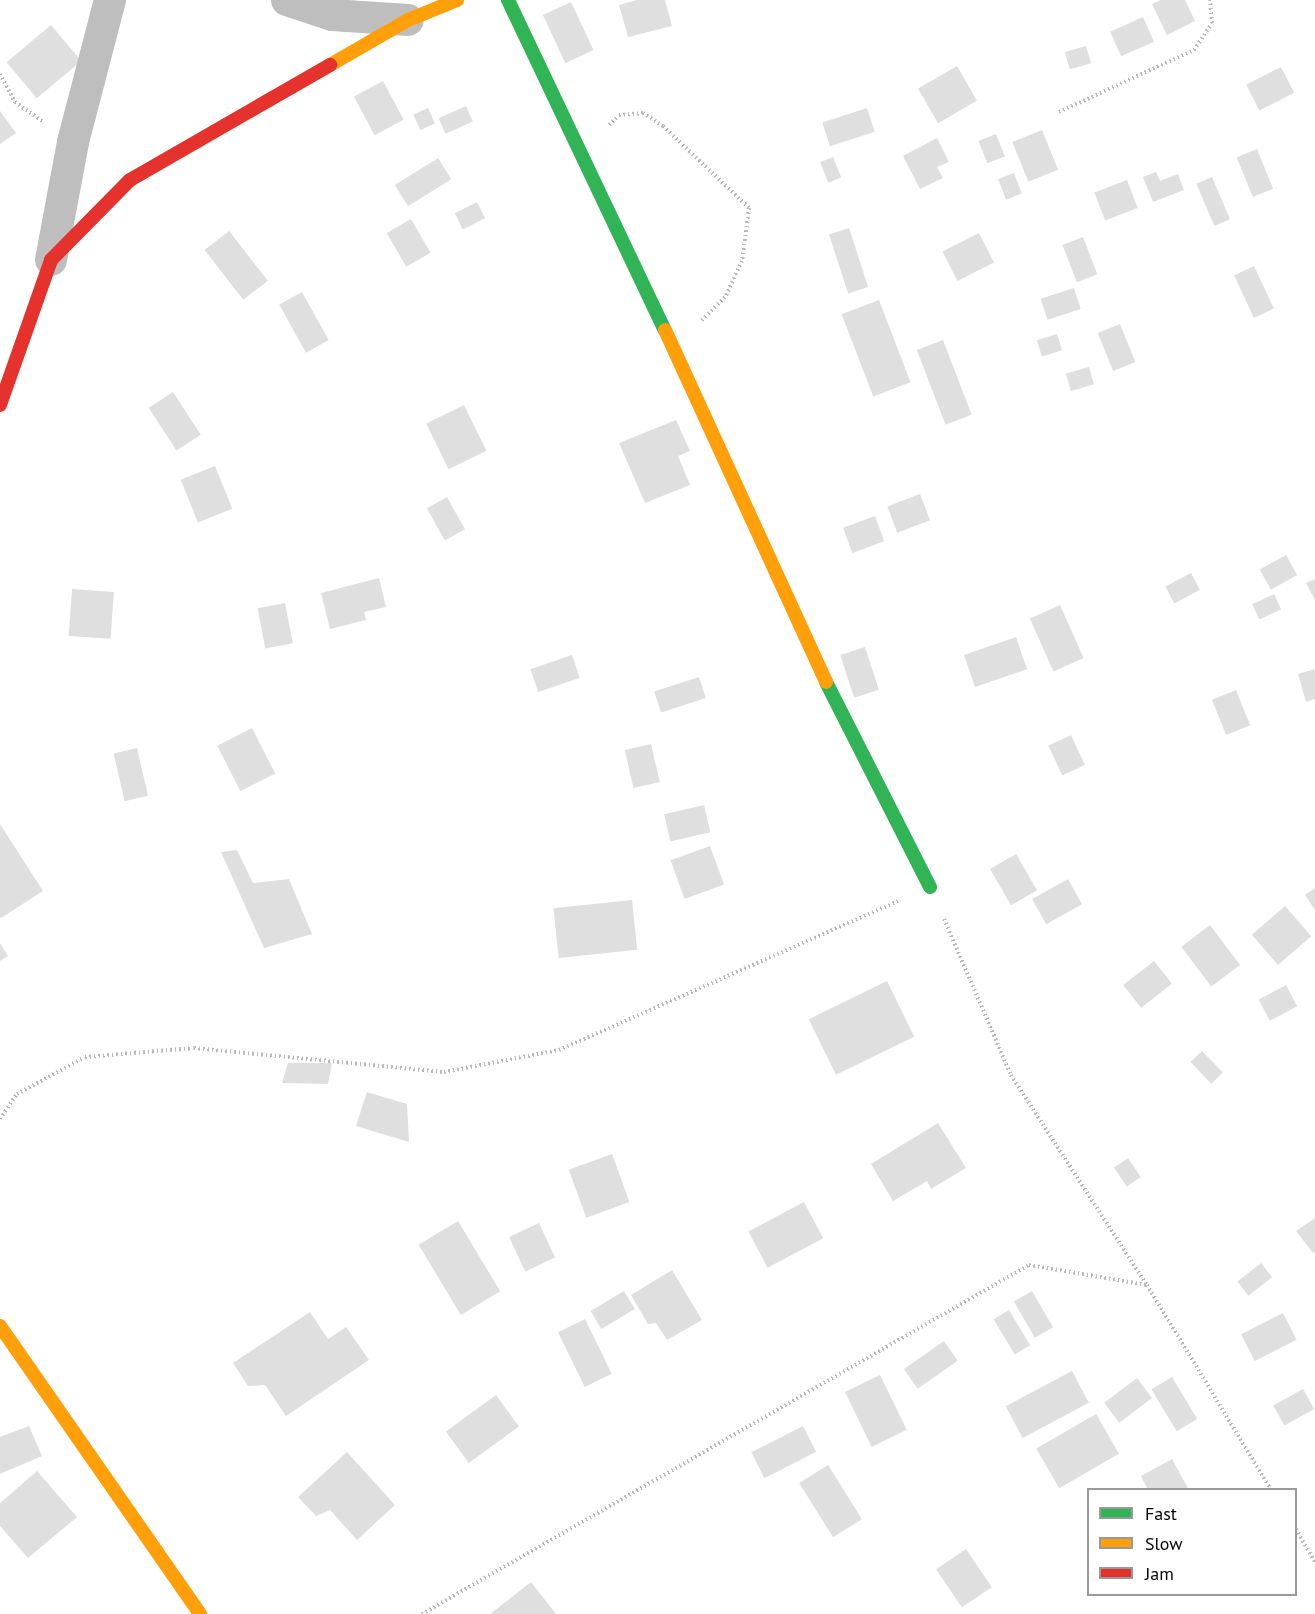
<!DOCTYPE html>
<style>
body{margin:0}
#map{position:relative;width:1315px;height:1614px;overflow:hidden;background:#fff;font-family:"PT Sans",sans-serif}
div>[style]{position:absolute}
[style*='--x']{left:calc(var(--x)*1px);top:calc(var(--y)*1px);width:calc(var(--w)*1px);rotate:calc(var(--a)*1deg)}
.building>*{inset:0;background:#dfdfdf;transform-origin:0 0}
.path>*{height:4px;margin-top:-2px;transform-origin:0;background:repeating-linear-gradient(90deg,#b9b9b9 0 1.5px,transparent 0 4.5px)}
.street>*{height:32px;margin:-16px;padding:0 16px;transform-origin:16px;border-radius:16px;background:#bebebe}
.fast>*{height:14px;margin:-7px;padding:0 7px;transform-origin:7px;border-radius:7px;background:#30b455}
.slow>*{height:14px;margin:-7px;padding:0 7px;transform-origin:7px;border-radius:7px;background:#ff9f0a}
.jam>*{height:14px;margin:-7px;padding:0 7px;transform-origin:7px;border-radius:7px;background:#e5322d}
span{translate:-50% -50%;white-space:nowrap;text-align:center;line-height:1.15;-webkit-text-stroke:4.5px #fff;paint-order:stroke}
.legend{position:absolute;left:1087px;top:1488px;width:210px;height:108px;box-sizing:border-box;background:#fff;border:2px solid #999;margin:0;padding:8px 10px;list-style:none;font-size:18px;color:#000}
.legend li{display:flex;align-items:center;gap:12px;height:30px}
.legend b{width:30px;border:2px solid #999}
</style>
<div id="map">
<div class="building">
<div style="clip-path:polygon(637px 0,665px 0,672px 26px,628px 37px,619px 5px)"></div>
<div style="clip-path:polygon(1161px 0,1185px 0,1195px 21px,1167px 35px,1152px 4px)"></div>
<div style="left:571px;top:2px;width:53px;height:31px;rotate:65deg"></div>
<div style="left:1143px;top:17px;width:27px;height:36px;rotate:66deg"></div>
<div style="left:51px;top:25px;width:47px;height:58px;rotate:50deg"></div>
<div style="left:1086px;top:46px;width:18px;height:22px;rotate:74deg"></div>
<div style="left:957px;top:66px;width:40px;height:45px;rotate:60deg"></div>
<div style="left:1281px;top:67px;width:29px;height:39px;rotate:63deg"></div>
<div style="left:383px;top:81px;width:44px;height:33px;rotate:62deg"></div>
<div style="left:466px;top:106px;width:17px;height:30px;rotate:66deg"></div>
<div style="left:428px;top:108px;width:17px;height:16px;rotate:66deg"></div>
<div style="left:867px;top:108px;width:25px;height:47px;rotate:72deg"></div>
<div style="clip-path:polygon(0 111px,16px 133px,0 144px)"></div>
<div style="left:1042px;top:130px;width:43px;height:32px;rotate:68deg"></div>
<div style="left:996px;top:134px;width:24px;height:19px;rotate:68deg"></div>
<div style="clip-path:polygon(937px 138px,949px 162px,937px 167px,943px 178px,920px 189px,903px 156px)"></div>
<div style="left:1257px;top:149px;width:43px;height:22px;rotate:68deg"></div>
<div style="left:833px;top:157px;width:22px;height:14px;rotate:68deg"></div>
<div style="left:438px;top:158px;width:25px;height:51px;rotate:58deg"></div>
<div style="clip-path:polygon(1156px 172px,1160px 181px,1178px 174px,1184px 190px,1153px 202px,1143px 177px)"></div>
<div style="left:1014px;top:173px;width:22px;height:17px;rotate:69deg"></div>
<div style="left:1212px;top:177px;width:46px;height:17px;rotate:67deg"></div>
<div style="left:1127px;top:180px;width:30px;height:35px;rotate:69deg"></div>
<div style="left:477px;top:202px;width:18px;height:25px;rotate:63deg"></div>
<div style="left:411px;top:219px;width:39px;height:28px;rotate:60deg"></div>
<div style="left:849px;top:228px;width:62px;height:21px;rotate:72deg"></div>
<div style="left:229px;top:231px;width:63px;height:31px;rotate:52deg"></div>
<div style="left:979px;top:233px;width:33px;height:41px;rotate:63deg"></div>
<div style="left:1083px;top:237px;width:40px;height:22px;rotate:69deg"></div>
<div style="left:1254px;top:266px;width:47px;height:22px;rotate:65deg"></div>
<div style="left:1074px;top:288px;width:22px;height:35px;rotate:72deg"></div>
<div style="left:302px;top:292px;width:55px;height:26px;rotate:61deg"></div>
<div style="left:879px;top:300px;width:88px;height:40px;rotate:69deg"></div>
<div style="left:1120px;top:324px;width:41px;height:24px;rotate:68deg"></div>
<div style="left:1057px;top:334px;width:17px;height:21px;rotate:73deg"></div>
<div style="left:943px;top:340px;width:80px;height:28px;rotate:69deg"></div>
<div style="left:1089px;top:367px;width:18px;height:24px;rotate:74deg"></div>
<div style="left:173px;top:392px;width:51px;height:29px;rotate:57deg"></div>
<div style="left:464px;top:405px;width:51px;height:42px;rotate:64deg"></div>
<div style="clip-path:polygon(676px 420px,690px 451px,678px 456px,690px 485px,645px 503px,619px 443px)"></div>
<div style="left:215px;top:466px;width:46px;height:37px;rotate:68deg"></div>
<div style="left:920px;top:494px;width:28px;height:35px;rotate:69deg"></div>
<div style="left:447px;top:497px;width:37px;height:23px;rotate:61deg"></div>
<div style="left:875px;top:516px;width:27px;height:34px;rotate:70deg"></div>
<div style="left:1286px;top:555px;width:23px;height:30px;rotate:61deg"></div>
<div style="left:1191px;top:573px;width:19px;height:29px;rotate:62deg"></div>
<div style="clip-path:polygon(379px 578px,386px 607px,364px 612px,366px 620px,330px 629px,321px 593px)"></div>
<div style="clip-path:polygon(1315px 579px,1315px 600px,1306px 583px)"></div>
<div style="left:72px;top:589px;width:42px;height:47px;rotate:4deg"></div>
<div style="left:1274px;top:594px;width:17px;height:24px;rotate:65deg"></div>
<div style="left:285px;top:603px;width:41px;height:28px;rotate:79deg"></div>
<div style="left:1060px;top:605px;width:58px;height:33px;rotate:66deg"></div>
<div style="left:1016px;top:637px;width:34px;height:55px;rotate:71deg"></div>
<div style="left:865px;top:647px;width:45px;height:26px;rotate:72deg"></div>
<div style="left:572px;top:655px;width:24px;height:44px;rotate:71deg"></div>
<div style="clip-path:polygon(1315px 669px,1315px 699px,1306px 702px,1298px 674px)"></div>
<div style="left:699px;top:677px;width:22px;height:47px;rotate:72deg"></div>
<div style="left:1236px;top:690px;width:38px;height:26px;rotate:68deg"></div>
<div style="left:252px;top:728px;width:51px;height:39px;rotate:63deg"></div>
<div style="left:1071px;top:735px;width:33px;height:25px;rotate:65deg"></div>
<div style="left:651px;top:744px;width:39px;height:27px;rotate:77deg"></div>
<div style="left:137px;top:748px;width:49px;height:24px;rotate:77deg"></div>
<div style="left:704px;top:805px;width:28px;height:41px;rotate:77deg"></div>
<div style="clip-path:polygon(0 824px,43px 891px,1px 918px,0 917px)"></div>
<div style="left:710px;top:846px;width:41px;height:42px;rotate:70deg"></div>
<div style="clip-path:polygon(237px 850px,253px 883px,289px 879px,312px 934px,264px 948px,221px 852px)"></div>
<div style="left:1016px;top:854px;width:42px;height:30px;rotate:60deg"></div>
<div style="left:1068px;top:879px;width:29px;height:41px;rotate:61deg"></div>
<div style="clip-path:polygon(1315px 888px,1315px 910px,1305px 895px)"></div>
<div style="left:632px;top:900px;width:50px;height:79px;rotate:84deg"></div>
<div style="left:1285px;top:906px;width:40px;height:44px;rotate:49deg"></div>
<div style="left:1210px;top:925px;width:50px;height:36px;rotate:53deg"></div>
<div style="clip-path:polygon(0 943px,8px 956px,0 961px)"></div>
<div style="left:1154px;top:961px;width:29px;height:39px;rotate:52deg"></div>
<div style="left:887px;top:981px;width:62px;height:87px;rotate:64deg"></div>
<div style="left:1286px;top:985px;width:24px;height:31px;rotate:62deg"></div>
<div style="left:1202px;top:1051px;width:30px;height:16px;rotate:46deg"></div>
<div style="clip-path:polygon(288px 1063px,332px 1063px,328px 1084px,282px 1083px)"></div>
<div style="clip-path:polygon(367px 1092px,407px 1104px,409px 1142px,356px 1126px)"></div>
<div style="clip-path:polygon(938px 1123px,966px 1168px,931px 1189px,927px 1181px,893px 1201px,871px 1164px)"></div>
<div style="left:612px;top:1154px;width:51px;height:46px;rotate:70deg"></div>
<div style="left:1128px;top:1158px;width:23px;height:17px;rotate:56deg"></div>
<div style="left:804px;top:1202px;width:41px;height:63px;rotate:62deg"></div>
<div style="clip-path:polygon(1315px 1218px,1315px 1252px,1313px 1253px,1296px 1231px)"></div>
<div style="left:458px;top:1221px;width:82px;height:46px;rotate:59deg"></div>
<div style="left:539px;top:1223px;width:38px;height:33px;rotate:65deg"></div>
<div style="left:1261px;top:1263px;width:18px;height:30px;rotate:52deg"></div>
<div style="clip-path:polygon(672px 1270px,702px 1320px,667px 1340px,656px 1323px,648px 1324px,631px 1295px)"></div>
<div style="left:624px;top:1291px;width:21px;height:39px;rotate:59deg"></div>
<div style="left:1032px;top:1291px;width:42px;height:21px;rotate:60deg"></div>
<div style="left:1009px;top:1310px;width:41px;height:18px;rotate:59deg"></div>
<div style="clip-path:polygon(310px 1312px,328px 1339px,346px 1327px,369px 1360px,286px 1416px,265px 1385px,248px 1386px,233px 1363px)"></div>
<div style="left:1283px;top:1313px;width:30px;height:47px;rotate:63deg"></div>
<div style="left:585px;top:1319px;width:61px;height:30px;rotate:64deg"></div>
<div style="left:944px;top:1341px;width:24px;height:49px;rotate:55deg"></div>
<div style="left:1072px;top:1371px;width:36px;height:75px;rotate:62deg"></div>
<div style="left:880px;top:1375px;width:61px;height:39px;rotate:64deg"></div>
<div style="left:1172px;top:1377px;width:49px;height:24px;rotate:59deg"></div>
<div style="left:1137px;top:1378px;width:25px;height:41px;rotate:53deg"></div>
<div style="left:1303px;top:1389px;width:23px;height:34px;rotate:61deg"></div>
<div style="left:496px;top:1395px;width:39px;height:62px;rotate:54deg"></div>
<div style="left:1096px;top:1414px;width:46px;height:69px;rotate:60deg"></div>
<div style="clip-path:polygon(29px 1426px,42px 1456px,0 1474px,0 1437px)"></div>
<div style="left:803px;top:1426px;width:29px;height:58px;rotate:63deg"></div>
<div style="clip-path:polygon(347px 1452px,395px 1505px,357px 1540px,330px 1510px,316px 1516px,298px 1497px)"></div>
<div style="clip-path:polygon(1172px 1459px,1189px 1490px,1148px 1490px,1141px 1476px)"></div>
<div style="left:828px;top:1465px;width:64px;height:34px;rotate:58deg"></div>
<div style="clip-path:polygon(37px 1471px,77px 1517px,28px 1558px,0 1526px,0 1503px)"></div>
<div style="left:966px;top:1549px;width:46px;height:36px;rotate:56deg"></div>
<div style="clip-path:polygon(531px 1582px,556px 1614px,490px 1614px)"></div>
</div>
<div class="path">
<div style="--x:0;--y:74;--w:32;--a:62"></div>
<div style="--x:15;--y:102;--w:33;--a:35"></div>
<div style="--x:1059;--y:112;--w:149;--a:-24.7"></div>
<div style="--x:1194;--y:50;--w:32;--a:-56"></div>
<div style="--x:1212;--y:23;--w:23;--a:-95"></div>
<div style="--x:609;--y:125;--w:14;--a:-45"></div>
<div style="--x:619;--y:115;--w:24;--a:-5"></div>
<div style="--x:643;--y:113;--w:24;--a:33"></div>
<div style="--x:663;--y:126;--w:119;--a:43.6"></div>
<div style="--x:749;--y:208;--w:53;--a:97.5"></div>
<div style="--x:742;--y:261;--w:40;--a:115"></div>
<div style="--x:725;--y:297;--w:34;--a:135"></div>
<div style="--x:944;--y:919;--w:170;--a:66.8"></div>
<div style="--x:1011;--y:1075;--w:250;--a:57.1"></div>
<div style="--x:1147;--y:1285;--w:240;--a:58.8"></div>
<div style="--x:0;--y:1119;--w:30;--a:-56"></div>
<div style="--x:17;--y:1094;--w:77;--a:-28.6"></div>
<div style="--x:85;--y:1057;--w:109;--a:-4.7"></div>
<div style="--x:194;--y:1048;--w:251;--a:5.5"></div>
<div style="--x:444;--y:1072;--w:117;--a:-10.8"></div>
<div style="--x:559;--y:1050;--w:370;--a:-23.7"></div>
<div style="--x:1296;--y:1529;--w:38;--a:60"></div>
<div style="--x:422;--y:1614;--w:700;--a:-29.9"></div>
<div style="--x:1029;--y:1265;--w:120;--a:9.6"></div>
</div>
<div class="street">
<div style="--x:287;--y:0;--w:47;--a:18.4"></div>
<div style="--x:332;--y:15;--w:76;--a:3.8"></div>
<div style="--x:51;--y:260;--w:120;--a:-79.4"></div>
<div style="--x:73;--y:142;--w:147;--a:-75.4"></div>
</div>
<div class="fast">
<div style="--x:508;--y:0;--w:365;--a:64.6"></div>
<div style="--x:826;--y:682;--w:230;--a:63.1"></div>
</div>
<div class="slow">
<div style="--x:330;--y:65;--w:90;--a:-30"></div>
<div style="--x:408;--y:20;--w:53;--a:-22.2"></div>
<div style="--x:665;--y:330;--w:387;--a:65.4"></div>
<div style="--x:0;--y:1326;--w:351;--a:55.2"></div>
</div>
<div class="jam">
<div style="--x:0;--y:405;--w:154;--a:-70.6"></div>
<div style="--x:51;--y:260;--w:112;--a:-45.4"></div>
<div style="--x:130;--y:180;--w:231;--a:-29.9"></div>
</div>
<ul class="legend">
<li><b style="height:8px;background:#30b455"></b>Fast</li>
<li><b style="height:8px;background:#ff9f0a"></b>Slow</li>
<li><b style="height:8px;background:#e5322d"></b>Jam</li>
</ul>
</div>
